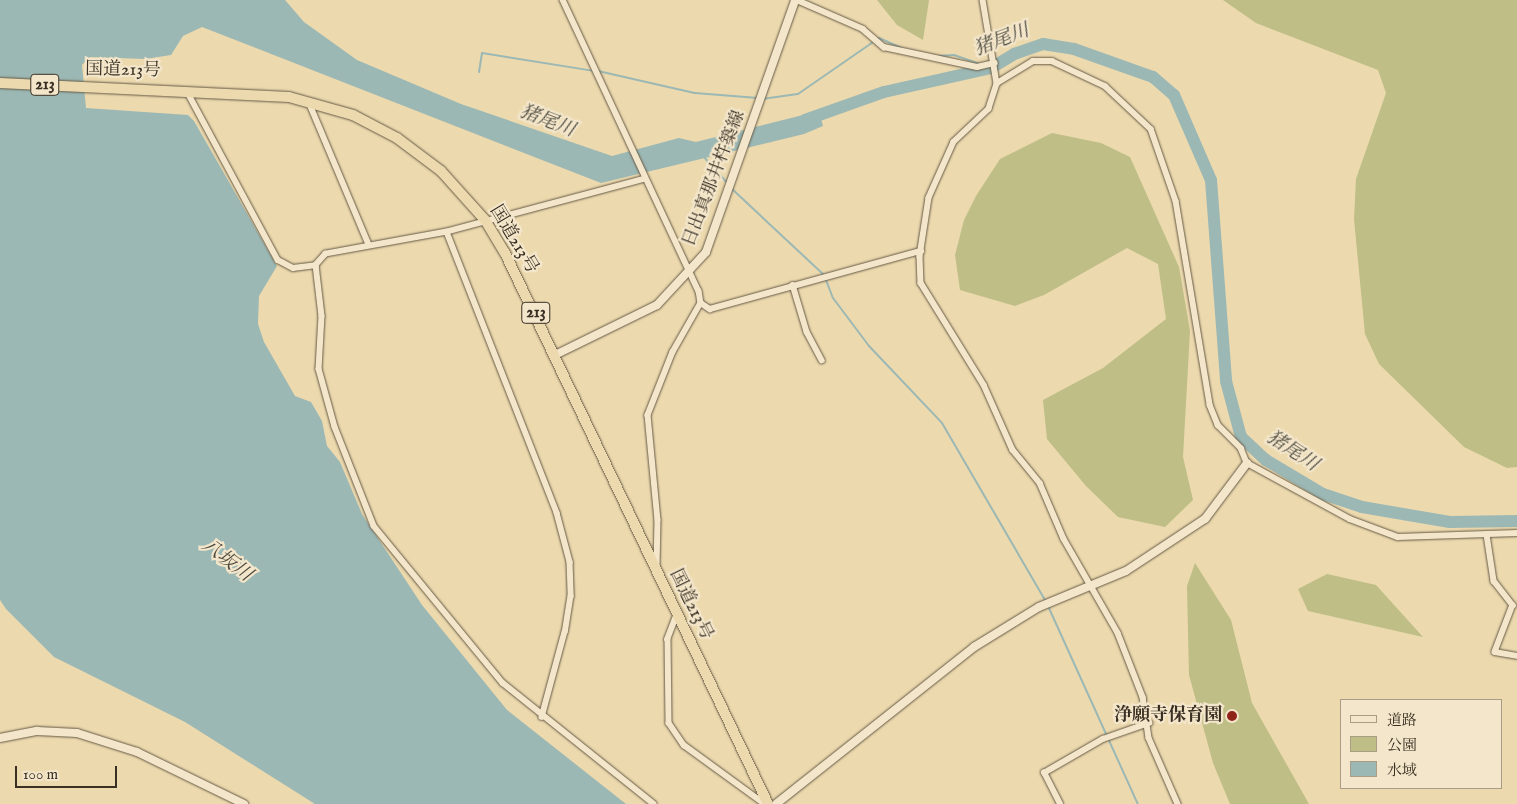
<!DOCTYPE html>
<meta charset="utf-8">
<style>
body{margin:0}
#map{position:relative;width:1517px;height:804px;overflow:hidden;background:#ecd9ae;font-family:"IM FELL English","Noto Serif JP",serif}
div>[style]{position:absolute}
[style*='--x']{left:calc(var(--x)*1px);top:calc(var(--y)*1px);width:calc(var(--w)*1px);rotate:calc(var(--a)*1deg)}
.green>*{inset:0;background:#bebe86}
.water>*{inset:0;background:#9cb8b4}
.stream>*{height:2px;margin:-1px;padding:0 1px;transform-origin:1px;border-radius:1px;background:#9cb8b4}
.river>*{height:12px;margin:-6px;padding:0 6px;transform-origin:6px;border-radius:6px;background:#9cb8b4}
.roads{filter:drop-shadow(0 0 1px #665a46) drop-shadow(0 0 1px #665a46)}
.street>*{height:5.5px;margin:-2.75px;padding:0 2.75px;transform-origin:2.75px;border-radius:2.75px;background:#f3e6ca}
.secondary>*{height:8px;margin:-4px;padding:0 4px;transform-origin:4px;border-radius:4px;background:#f3e6ca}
.highway>*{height:10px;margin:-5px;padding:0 5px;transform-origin:5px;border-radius:5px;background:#ecd9ae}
.dots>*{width:14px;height:14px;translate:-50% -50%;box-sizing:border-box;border:2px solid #f3e6ca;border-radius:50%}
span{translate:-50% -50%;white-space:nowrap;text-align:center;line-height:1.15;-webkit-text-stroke:4.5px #f3e6ca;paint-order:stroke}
.shield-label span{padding:1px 4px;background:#f3e6ca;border:1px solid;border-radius:4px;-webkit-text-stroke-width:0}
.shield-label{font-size:16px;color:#392f23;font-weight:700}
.street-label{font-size:18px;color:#392f23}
.poi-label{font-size:18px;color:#392f23;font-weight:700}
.right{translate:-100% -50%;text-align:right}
.water-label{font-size:19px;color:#4d4a40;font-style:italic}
.legend{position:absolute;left:1340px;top:699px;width:162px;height:90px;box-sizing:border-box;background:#f3e6ca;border:1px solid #a99d87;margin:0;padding:6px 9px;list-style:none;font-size:15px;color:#392f23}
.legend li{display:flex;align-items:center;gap:10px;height:25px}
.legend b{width:25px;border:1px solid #a99d87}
.scale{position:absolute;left:15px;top:766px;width:102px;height:22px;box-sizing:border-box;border:2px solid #392f23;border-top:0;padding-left:6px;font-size:15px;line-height:18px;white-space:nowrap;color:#392f23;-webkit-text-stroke:4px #f3e6ca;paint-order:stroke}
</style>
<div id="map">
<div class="green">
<div style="clip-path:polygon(877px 0,929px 0,923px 40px,897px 25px)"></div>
<div style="clip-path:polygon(1223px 0,1517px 0,1517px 467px,1507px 468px,1464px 447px,1379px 364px,1365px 334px,1354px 219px,1356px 179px,1386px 93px,1378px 70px,1256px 23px)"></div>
<div style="clip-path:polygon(1052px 133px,1101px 143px,1130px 157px,1179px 267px,1190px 331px,1183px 457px,1193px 500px,1165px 527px,1118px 517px,1086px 486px,1047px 439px,1043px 400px,1103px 368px,1166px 319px,1158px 264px,1127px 248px,1044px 295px,1015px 306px,960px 290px,955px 255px,964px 220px,976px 196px,1000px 159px)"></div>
<div style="clip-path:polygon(1195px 563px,1231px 620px,1252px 703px,1309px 804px,1230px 804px,1213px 763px,1189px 675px,1187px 586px)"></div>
<div style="clip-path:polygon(1327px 574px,1376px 585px,1423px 637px,1308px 611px,1298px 589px)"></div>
</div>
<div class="water">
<div style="clip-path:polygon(0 0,285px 0,304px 22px,357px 60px,461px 104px,612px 156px,679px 138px,696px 142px,819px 111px,823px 126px,804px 134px,601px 183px,202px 27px,183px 36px,171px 55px,145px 59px,90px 57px,82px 65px,86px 108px,188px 115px,194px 121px,277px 266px,259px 296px,258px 324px,264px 342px,295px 396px,311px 402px,322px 421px,327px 446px,340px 462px,362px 514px,422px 605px,507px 710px,626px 804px,315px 804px,185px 722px,54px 657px,6px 609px,0 600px)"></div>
</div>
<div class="stream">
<div style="--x:939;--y:56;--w:15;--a:-4"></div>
<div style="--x:954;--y:55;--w:28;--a:19"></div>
<div style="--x:598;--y:71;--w:99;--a:12.8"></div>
<div style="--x:695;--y:93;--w:63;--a:4.5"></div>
<div style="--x:479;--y:72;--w:19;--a:-81"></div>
<div style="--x:482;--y:53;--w:113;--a:9.1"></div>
<div style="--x:762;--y:99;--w:36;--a:-8"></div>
<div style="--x:798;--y:94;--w:98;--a:-34.7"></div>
<div style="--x:879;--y:38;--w:24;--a:24"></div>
<div style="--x:703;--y:156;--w:38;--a:48"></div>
<div style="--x:731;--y:188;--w:127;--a:43.1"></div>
<div style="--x:826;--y:280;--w:19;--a:69"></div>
<div style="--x:833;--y:298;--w:60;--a:53.1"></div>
<div style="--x:869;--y:346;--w:106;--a:46.5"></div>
<div style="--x:942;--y:423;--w:207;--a:59.8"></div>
<div style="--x:1048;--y:606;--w:217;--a:65.6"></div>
</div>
<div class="river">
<div style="--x:805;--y:120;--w:84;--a:-19.5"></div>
<div style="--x:884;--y:92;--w:110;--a:-12.6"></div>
<div style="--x:991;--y:68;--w:27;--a:-31"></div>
<div style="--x:1014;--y:54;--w:31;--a:-19"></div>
<div style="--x:1043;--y:44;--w:31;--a:9"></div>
<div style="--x:1074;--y:49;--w:84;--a:19.5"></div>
<div style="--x:1153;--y:77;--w:28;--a:41"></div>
<div style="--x:1174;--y:95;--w:93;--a:66.5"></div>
<div style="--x:1211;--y:180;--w:202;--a:85.7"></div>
<div style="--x:1226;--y:381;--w:58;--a:75"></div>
<div style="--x:1241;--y:437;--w:34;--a:43"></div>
<div style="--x:1266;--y:460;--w:66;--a:30.8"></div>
<div style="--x:1323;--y:494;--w:41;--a:18.4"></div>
<div style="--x:1362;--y:507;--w:89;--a:9.7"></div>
<div style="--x:1450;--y:522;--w:67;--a:-0.9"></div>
</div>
<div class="roads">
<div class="street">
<div style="--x:563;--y:0;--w:321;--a:65"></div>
<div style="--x:699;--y:291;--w:12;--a:81"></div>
<div style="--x:701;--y:303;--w:56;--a:119.7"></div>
<div style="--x:673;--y:352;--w:68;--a:111.6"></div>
<div style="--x:648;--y:415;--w:105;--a:84.6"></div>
<div style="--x:658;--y:520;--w:46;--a:91.2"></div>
<div style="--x:797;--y:0;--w:72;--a:23.7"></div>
<div style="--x:863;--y:29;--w:28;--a:41"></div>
<div style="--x:884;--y:47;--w:95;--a:12.1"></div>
<div style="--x:977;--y:67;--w:18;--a:-13"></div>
<div style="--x:983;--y:0;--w:85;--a:80.5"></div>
<div style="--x:997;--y:84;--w:26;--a:108"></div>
<div style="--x:989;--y:109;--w:48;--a:136.7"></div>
<div style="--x:954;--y:142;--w:61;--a:114.1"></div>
<div style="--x:929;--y:198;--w:59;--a:98.8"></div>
<div style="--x:920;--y:256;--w:27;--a:88"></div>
<div style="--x:921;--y:283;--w:120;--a:58.3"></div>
<div style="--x:984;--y:385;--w:71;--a:66"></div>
<div style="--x:1013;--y:450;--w:43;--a:50.7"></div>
<div style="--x:1040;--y:483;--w:61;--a:66.8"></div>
<div style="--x:1064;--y:539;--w:108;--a:60.1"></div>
<div style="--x:1118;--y:633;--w:69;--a:68.7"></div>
<div style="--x:1143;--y:697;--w:41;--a:81.7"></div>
<div style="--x:1149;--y:738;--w:72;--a:66.3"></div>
<div style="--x:997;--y:83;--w:42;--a:-31.4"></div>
<div style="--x:1033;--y:61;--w:19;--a:0"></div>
<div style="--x:1052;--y:61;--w:59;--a:25.3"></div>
<div style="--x:1105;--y:86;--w:63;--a:43.1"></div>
<div style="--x:1151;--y:129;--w:76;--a:70.9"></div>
<div style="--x:1176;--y:201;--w:207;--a:80.5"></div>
<div style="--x:1210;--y:405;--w:22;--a:68"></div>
<div style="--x:1218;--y:425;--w:33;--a:45"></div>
<div style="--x:1241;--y:448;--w:16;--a:68"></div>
<div style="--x:1247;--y:463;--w:117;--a:28.5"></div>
<div style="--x:1350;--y:519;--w:51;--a:20.6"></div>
<div style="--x:1398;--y:537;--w:119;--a:-1.9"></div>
<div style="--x:187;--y:91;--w:192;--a:61.7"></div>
<div style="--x:278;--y:260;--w:17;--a:28"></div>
<div style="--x:293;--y:268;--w:23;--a:-7"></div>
<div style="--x:309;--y:102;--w:155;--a:67.2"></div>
<div style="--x:645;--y:179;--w:205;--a:165"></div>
<div style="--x:447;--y:232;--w:123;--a:169.7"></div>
<div style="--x:326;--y:254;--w:15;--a:132"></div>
<div style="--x:316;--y:265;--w:51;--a:83.3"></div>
<div style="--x:322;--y:316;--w:53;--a:93.2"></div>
<div style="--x:319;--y:369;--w:60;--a:74.6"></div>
<div style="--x:335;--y:427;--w:106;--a:68.5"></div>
<div style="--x:374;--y:526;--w:203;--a:50.6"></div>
<div style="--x:503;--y:683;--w:193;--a:38.7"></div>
<div style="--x:447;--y:232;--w:302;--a:68.6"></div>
<div style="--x:557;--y:513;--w:51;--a:75.1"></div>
<div style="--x:570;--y:562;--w:34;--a:88"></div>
<div style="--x:571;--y:596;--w:36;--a:99"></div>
<div style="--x:565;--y:632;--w:88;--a:105.1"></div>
<div style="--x:793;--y:285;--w:49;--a:73.4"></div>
<div style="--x:807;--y:332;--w:32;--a:62"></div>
<div style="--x:701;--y:303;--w:11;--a:34"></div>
<div style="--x:710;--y:309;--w:219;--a:-15.4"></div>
<div style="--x:1487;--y:535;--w:47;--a:81.3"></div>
<div style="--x:1494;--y:581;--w:31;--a:52"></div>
<div style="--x:1513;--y:605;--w:50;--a:111"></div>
<div style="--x:1495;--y:652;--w:22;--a:10"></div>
<div style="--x:677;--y:615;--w:26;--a:111"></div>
<div style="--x:668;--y:639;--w:84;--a:89.3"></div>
<div style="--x:669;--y:723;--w:27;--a:56"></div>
<div style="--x:684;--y:745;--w:100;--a:36.1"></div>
<div style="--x:1060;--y:804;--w:35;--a:-117"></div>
<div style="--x:1044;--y:773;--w:68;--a:-30"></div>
<div style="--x:1103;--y:739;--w:49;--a:-19.2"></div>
</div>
<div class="secondary">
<div style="--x:557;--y:354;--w:111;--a:-26.1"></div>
<div style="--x:657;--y:305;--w:72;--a:-47.2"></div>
<div style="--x:706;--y:252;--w:267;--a:-70.5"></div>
<div style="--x:0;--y:738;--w:38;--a:-11"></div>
<div style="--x:37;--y:731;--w:40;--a:2.9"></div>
<div style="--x:77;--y:733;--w:63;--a:17.6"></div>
<div style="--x:137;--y:752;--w:119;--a:25.9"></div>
<div style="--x:776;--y:804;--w:253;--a:-38.4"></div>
<div style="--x:974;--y:647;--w:76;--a:-31.6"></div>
<div style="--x:1039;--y:607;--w:94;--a:-22.5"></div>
<div style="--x:1126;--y:571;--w:95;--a:-33.4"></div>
<div style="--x:1205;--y:519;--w:70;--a:-53.1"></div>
</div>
<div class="highway">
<div style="--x:0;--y:83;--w:289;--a:2.8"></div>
<div style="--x:289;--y:97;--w:66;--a:15.7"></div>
<div style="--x:353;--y:115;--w:50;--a:27.6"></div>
<div style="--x:397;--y:138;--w:55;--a:36.9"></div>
<div style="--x:441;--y:171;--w:66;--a:48.1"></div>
<div style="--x:485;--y:220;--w:39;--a:59"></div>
<div style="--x:505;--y:253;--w:611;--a:64.48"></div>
</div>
</div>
<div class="dots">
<div style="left:1232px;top:716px;background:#8f2418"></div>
</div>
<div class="shield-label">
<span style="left:45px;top:85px">213</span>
<span style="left:536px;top:313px">213</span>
</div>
<div class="street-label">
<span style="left:123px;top:71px;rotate:1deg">国道213号</span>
<span style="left:715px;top:179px;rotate:-69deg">日出真那井杵築線</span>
<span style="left:513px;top:240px;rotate:59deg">国道213号</span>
<span style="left:690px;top:605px;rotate:64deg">国道213号</span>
</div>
<div class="poi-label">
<span class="right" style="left:1222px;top:716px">浄願寺保育園</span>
</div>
<div class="water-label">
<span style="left:1002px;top:41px;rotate:-21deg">猪尾川</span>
<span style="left:547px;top:122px;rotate:21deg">猪尾川</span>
<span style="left:1292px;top:452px;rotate:33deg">猪尾川</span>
<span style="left:226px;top:561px;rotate:37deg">八坂川</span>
</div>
<ul class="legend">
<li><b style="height:6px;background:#f3e6ca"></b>道路</li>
<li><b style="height:14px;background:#bebe86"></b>公園</li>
<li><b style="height:14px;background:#9cb8b4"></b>水域</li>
</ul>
<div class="scale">100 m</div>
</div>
